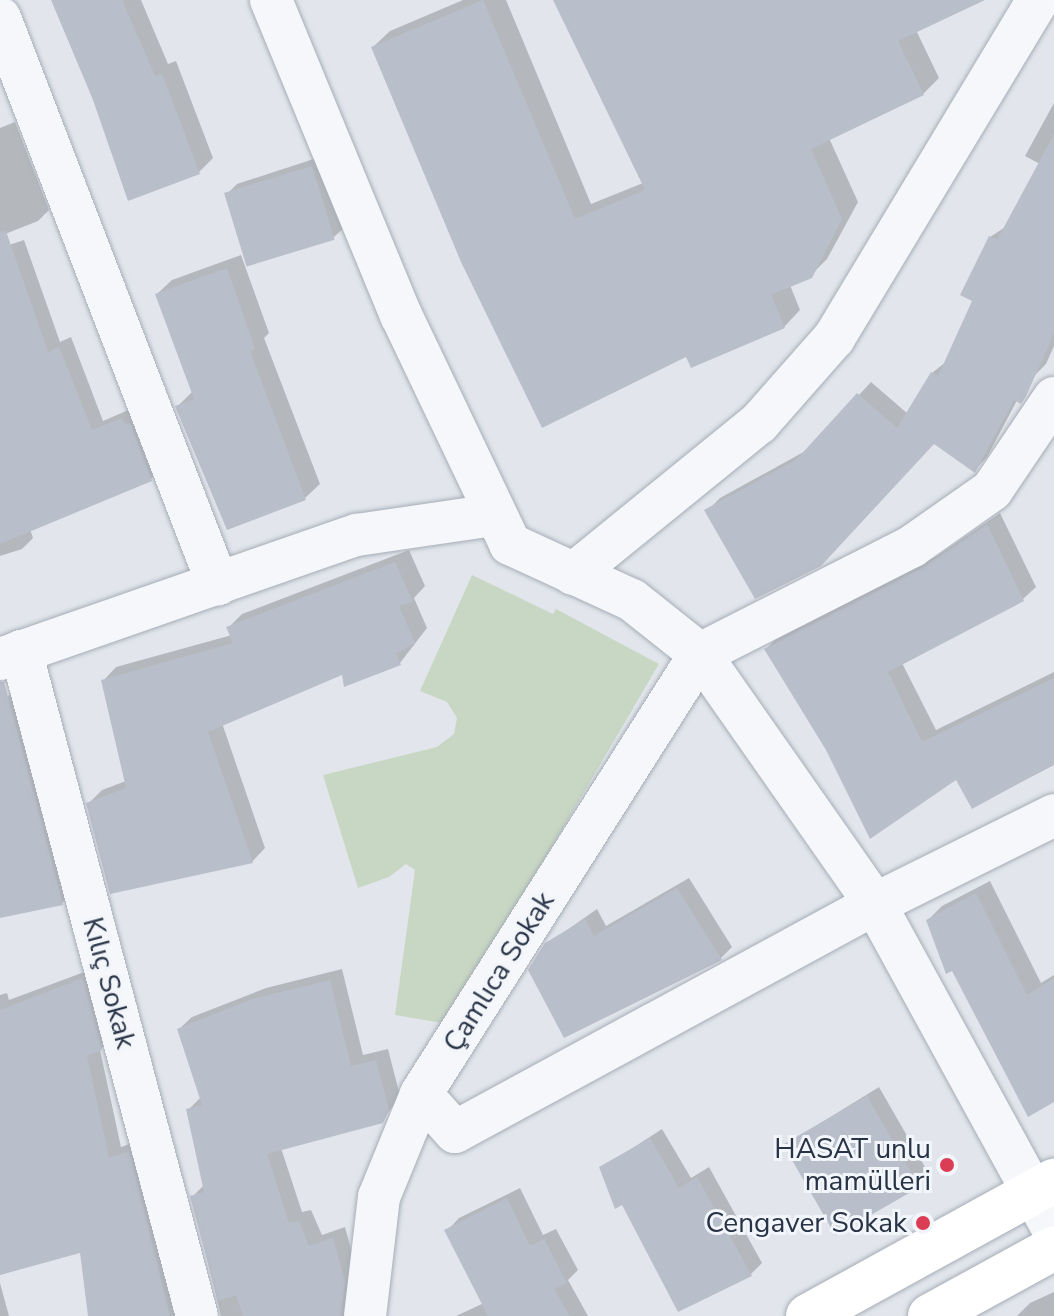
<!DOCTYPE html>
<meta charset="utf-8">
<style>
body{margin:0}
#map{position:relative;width:1054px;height:1316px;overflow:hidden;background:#e2e6ec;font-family:"Nunito Sans",sans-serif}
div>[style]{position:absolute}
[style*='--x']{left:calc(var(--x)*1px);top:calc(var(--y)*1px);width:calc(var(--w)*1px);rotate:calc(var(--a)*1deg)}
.green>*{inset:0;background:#c8d7c3}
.shadow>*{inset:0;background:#0003}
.building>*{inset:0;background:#b9bfca;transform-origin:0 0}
.roads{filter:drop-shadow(0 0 2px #a6adb7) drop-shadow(0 0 2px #a6adb7)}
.street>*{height:42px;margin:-21px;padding:0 21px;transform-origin:21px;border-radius:21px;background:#f6f7fa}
.primary>*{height:44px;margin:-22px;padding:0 22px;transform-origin:22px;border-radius:22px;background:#fff}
.dots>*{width:22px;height:22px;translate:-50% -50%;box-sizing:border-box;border:4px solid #f2f5f9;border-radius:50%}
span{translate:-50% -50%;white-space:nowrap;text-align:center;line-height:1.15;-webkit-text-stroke:6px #f2f5f9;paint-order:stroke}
.street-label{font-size:28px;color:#283346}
.poi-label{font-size:28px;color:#283346}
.right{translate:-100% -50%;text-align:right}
</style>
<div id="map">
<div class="green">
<div style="clip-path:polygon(472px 575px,553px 614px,556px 609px,659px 664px,448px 1024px,395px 1015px,415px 870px,406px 864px,389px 877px,358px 888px,323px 775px,437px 747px,454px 734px,457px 718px,447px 702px,420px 691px)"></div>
</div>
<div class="shadow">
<div style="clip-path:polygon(57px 0,141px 0,168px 64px,176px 61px,213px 158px,199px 172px,129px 198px)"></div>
<div style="clip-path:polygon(463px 0,506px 0,591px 204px,643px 183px,555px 0,977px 0,916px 30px,939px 78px,923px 94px,829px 138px,858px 202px,827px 259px,810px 276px,790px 285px,800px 310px,784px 327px,687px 354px,373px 47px,390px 31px)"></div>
<div style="clip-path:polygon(1054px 103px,1054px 346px,1046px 364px,1034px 376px,1032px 372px,987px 457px,975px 470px,942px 438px,707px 511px,720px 498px,809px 449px,871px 382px,908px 414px,932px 373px,947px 361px,974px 300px,990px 237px,1007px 226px,1040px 164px,1025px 156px)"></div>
<div style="clip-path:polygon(15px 122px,49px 210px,38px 221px,0 236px,0 128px)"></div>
<div style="clip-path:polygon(323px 156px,346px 226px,334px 237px,226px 195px,237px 184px)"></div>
<div style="clip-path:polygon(24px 240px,60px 342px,71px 337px,103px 421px,133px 408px,162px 468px,151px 479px,30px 529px,33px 538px,22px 549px,0 556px,0 248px)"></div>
<div style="clip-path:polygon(241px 255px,269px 333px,264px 338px,320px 484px,305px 498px,228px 527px,177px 407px,193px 391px,157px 294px,172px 280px)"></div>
<div style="clip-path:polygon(1000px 513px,1036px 587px,1023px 599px,902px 663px,936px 730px,1054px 672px,1054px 765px,973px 807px,956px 777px,828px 749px,766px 649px,779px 636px,937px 556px)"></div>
<div style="clip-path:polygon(409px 550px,425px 586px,414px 598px,427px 628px,400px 663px,344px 672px,222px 723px,265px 848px,252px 862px,88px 804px,102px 790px,126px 781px,103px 681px,116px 667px,232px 635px,229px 627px,242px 614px)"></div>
<div style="clip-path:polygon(24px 691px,76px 889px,62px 903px,0 916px,0 698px)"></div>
<div style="clip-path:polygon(689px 878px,732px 947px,721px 958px,565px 1035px,547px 944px,597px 909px,606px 926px)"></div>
<div style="clip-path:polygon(990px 881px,1041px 983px,1054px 975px,1054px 1100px,928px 920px,942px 906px)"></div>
<div style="clip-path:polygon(95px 968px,113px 1036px,100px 1050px,121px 1147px,141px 1140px,189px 1316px,90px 1316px,81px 1250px,0 1275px,0 995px,7px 993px,9px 1000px)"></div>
<div style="clip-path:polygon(342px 969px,363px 1055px,388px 1049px,400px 1096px,382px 1121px,281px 1148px,302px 1212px,311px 1210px,322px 1235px,345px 1227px,356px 1268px,359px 1316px,221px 1316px,192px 1197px,204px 1185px,188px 1110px,201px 1097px,179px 1029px,192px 1017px,266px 988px)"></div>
<div style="clip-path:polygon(879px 1087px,929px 1174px,917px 1186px,785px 1145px)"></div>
<div style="clip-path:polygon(662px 1129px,691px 1178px,709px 1167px,762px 1263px,751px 1274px,623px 1202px,602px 1168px)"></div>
<div style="clip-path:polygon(520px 1188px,543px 1235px,556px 1229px,578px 1270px,568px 1280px,588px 1316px,456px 1316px,484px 1303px,447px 1231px,459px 1218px)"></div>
<div style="clip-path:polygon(0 1283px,9px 1316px,0 1316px)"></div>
<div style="clip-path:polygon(1054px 1292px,1054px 1316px,1017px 1316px,1030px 1303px)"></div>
</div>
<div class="building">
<div style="clip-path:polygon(51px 0,122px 0,155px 76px,162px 74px,200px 174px,128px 201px,93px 100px)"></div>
<div style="clip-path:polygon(483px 0,575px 219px,645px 190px,553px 0,985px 0,898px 41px,924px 95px,811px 149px,842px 219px,812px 278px,771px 295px,785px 328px,691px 368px,686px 357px,542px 428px,461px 262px,371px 47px)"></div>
<div style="clip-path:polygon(1054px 134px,1054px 334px,1026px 396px,1021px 404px,1014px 400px,975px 473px,934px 444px,821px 566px,755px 599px,704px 510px,796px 460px,857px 393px,897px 428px,931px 372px,938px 376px,972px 301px,960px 295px,989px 236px,997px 240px)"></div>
<div style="left:312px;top:166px;width:77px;height:92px;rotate:73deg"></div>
<div style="clip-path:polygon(6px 231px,48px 352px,59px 347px,92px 430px,122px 418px,125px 425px,130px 423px,152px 481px,0 544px,0 232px)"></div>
<div style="clip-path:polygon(227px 268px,255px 349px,250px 351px,306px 500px,227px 530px,175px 406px,194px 399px,155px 294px)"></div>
<div style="clip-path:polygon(987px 524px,1024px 601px,888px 672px,922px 742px,1054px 678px,1054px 764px,972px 809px,956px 780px,870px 839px,826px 750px,764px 649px,922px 568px)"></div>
<div style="clip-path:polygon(395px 562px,413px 602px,399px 606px,415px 643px,396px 653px,401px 665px,344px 687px,342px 675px,208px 732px,253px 863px,110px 894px,86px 803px,126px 788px,101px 680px,233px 643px,226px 627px)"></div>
<div style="clip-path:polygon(0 682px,4px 682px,63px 905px,0 918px)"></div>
<div style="clip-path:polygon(677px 888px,722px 960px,564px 1038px,528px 970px,545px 943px,585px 919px,594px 936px)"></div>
<div style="clip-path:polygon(976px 893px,1027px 995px,1054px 978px,1054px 1102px,1028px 1117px,952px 971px,946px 974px,926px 920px)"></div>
<div style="clip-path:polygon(83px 978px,102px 1050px,87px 1056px,109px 1158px,129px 1151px,170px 1316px,88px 1316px,80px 1253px,0 1275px,0 1010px)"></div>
<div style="clip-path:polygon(330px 980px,351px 1066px,376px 1060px,389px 1110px,383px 1123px,267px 1154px,289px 1223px,299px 1221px,309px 1246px,333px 1238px,345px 1282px,341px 1316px,243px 1316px,236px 1295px,218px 1301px,190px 1196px,204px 1192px,186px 1109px,202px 1105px,177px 1029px,252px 999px)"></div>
<div style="left:867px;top:1096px;width:105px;height:97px;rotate:60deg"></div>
<div style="clip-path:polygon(650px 1138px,679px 1188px,697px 1177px,752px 1276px,678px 1312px,622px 1205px,615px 1209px,599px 1167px)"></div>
<div style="clip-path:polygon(507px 1198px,530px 1246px,544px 1239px,567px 1283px,554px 1289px,570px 1316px,488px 1316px,444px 1230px)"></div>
</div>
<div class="roads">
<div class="street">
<div style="--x:271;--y:0;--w:341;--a:67.6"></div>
<div style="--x:401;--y:315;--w:254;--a:64.5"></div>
<div style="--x:510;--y:544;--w:134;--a:24.7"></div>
<div style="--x:632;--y:600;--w:87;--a:38.5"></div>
<div style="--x:700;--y:654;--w:305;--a:55"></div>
<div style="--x:875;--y:904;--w:373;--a:61.3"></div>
<div style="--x:0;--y:18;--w:607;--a:68.97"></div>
<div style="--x:573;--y:574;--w:240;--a:-39.1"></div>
<div style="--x:759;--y:423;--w:113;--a:-48.6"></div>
<div style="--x:834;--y:338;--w:395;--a:-58.9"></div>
<div style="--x:21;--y:651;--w:688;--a:75.18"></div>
<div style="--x:0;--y:659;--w:378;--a:-19.2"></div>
<div style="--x:357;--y:535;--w:138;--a:-8.3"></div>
<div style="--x:421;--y:1094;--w:51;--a:48.2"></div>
<div style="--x:455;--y:1132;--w:478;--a:-28.5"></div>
<div style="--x:875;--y:904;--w:200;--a:-26.4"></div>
<div style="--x:365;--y:1316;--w:120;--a:-83.3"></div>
<div style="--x:379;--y:1197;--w:111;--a:-67.8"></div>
<div style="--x:421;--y:1094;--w:521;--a:-57.62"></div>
<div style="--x:700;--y:654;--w:237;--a:-26.9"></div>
<div style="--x:911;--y:547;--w:99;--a:-35.1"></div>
<div style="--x:992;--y:490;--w:111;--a:-56"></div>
</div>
<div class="primary">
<div style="--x:808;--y:1316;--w:281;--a:-28.8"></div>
<div style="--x:930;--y:1316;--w:141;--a:-28.7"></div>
</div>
</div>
<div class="dots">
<div style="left:947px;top:1165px;background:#db3d54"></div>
<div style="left:923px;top:1223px;background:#db3d54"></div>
</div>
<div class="street-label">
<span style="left:499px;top:972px;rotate:-58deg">Çamlıca Sokak</span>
<span style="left:109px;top:983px;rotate:75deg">Kılıç Sokak</span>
</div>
<div class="poi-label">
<span class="right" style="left:931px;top:1165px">HASAT unlu<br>mamülleri</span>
<span class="right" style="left:907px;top:1223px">Cengaver Sokak</span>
</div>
</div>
